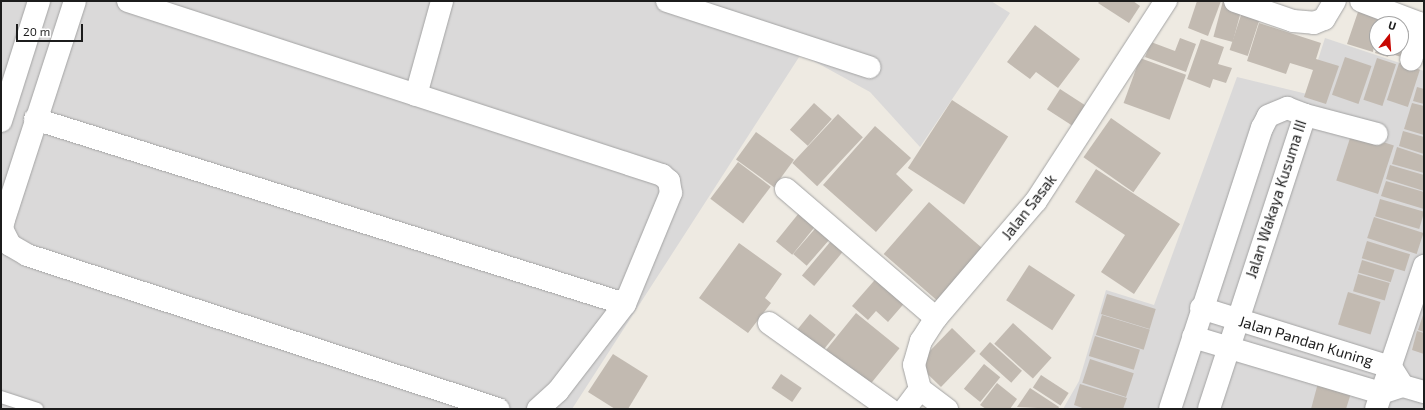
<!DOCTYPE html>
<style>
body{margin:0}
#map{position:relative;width:1425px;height:410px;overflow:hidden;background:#eeeae2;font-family:"Exo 2",sans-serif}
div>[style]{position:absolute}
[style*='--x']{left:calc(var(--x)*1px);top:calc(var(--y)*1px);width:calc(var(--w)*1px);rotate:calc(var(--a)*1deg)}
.residential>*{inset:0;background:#dad9d9}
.building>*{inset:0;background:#c2bab1;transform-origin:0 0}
.roads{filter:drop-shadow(0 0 1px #a3a3a3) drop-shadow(0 0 1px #a3a3a3)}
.lane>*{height:12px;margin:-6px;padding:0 6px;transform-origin:6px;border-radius:6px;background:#fff}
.street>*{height:22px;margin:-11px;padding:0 11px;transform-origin:11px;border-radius:11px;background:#fff}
span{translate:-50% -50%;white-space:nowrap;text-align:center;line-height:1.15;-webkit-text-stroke:3px #fff;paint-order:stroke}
.street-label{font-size:15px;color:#1c1c1c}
.frame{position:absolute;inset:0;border:2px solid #1c1c1c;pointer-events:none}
.north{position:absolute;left:1369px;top:16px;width:40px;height:40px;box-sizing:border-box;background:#fff;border:1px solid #a4a4a4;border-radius:50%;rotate:17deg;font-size:11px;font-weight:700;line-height:16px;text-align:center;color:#1c1c1c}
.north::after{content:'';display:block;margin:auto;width:14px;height:18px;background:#c70702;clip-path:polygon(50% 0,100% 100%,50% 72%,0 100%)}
.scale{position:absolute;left:16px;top:24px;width:67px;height:18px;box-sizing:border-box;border:2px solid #1c1c1c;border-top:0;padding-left:5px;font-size:12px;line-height:14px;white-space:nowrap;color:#1c1c1c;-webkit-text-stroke:3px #fff;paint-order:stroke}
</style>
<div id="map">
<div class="residential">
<div style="clip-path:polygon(1px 1px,991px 1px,1010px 13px,920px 147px,870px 92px,801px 54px,572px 409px,1px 409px)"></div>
<div style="clip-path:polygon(1325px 38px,1424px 71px,1424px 409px,1063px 409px,1079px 381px,1106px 290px,1154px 305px,1237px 77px,1307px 94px)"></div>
</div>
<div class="building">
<div style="clip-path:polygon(1100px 1px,1133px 1px,1140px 6px,1129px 23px,1098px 3px)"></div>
<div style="clip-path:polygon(1197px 1px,1221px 1px,1208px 36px,1188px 28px)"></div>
<div style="left:1223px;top:1px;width:20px;height:37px;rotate:15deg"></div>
<div style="clip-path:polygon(1360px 6px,1385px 15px,1382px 24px,1377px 24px,1373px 52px,1347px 44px)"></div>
<div style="left:1242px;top:12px;width:19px;height:40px;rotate:18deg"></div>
<div style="clip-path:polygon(1259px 23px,1321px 43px,1316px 59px,1339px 66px,1326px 104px,1304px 97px,1313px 70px,1290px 63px,1286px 74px,1247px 61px)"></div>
<div style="clip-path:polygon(1035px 25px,1080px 59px,1058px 88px,1036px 72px,1030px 79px,1007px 62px)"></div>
<div style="clip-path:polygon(1401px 26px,1415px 29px,1405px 58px,1391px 54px,1393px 48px,1401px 48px)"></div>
<div style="clip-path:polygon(1180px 38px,1196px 44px,1186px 72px,1145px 57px,1151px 42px,1175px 51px)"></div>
<div style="clip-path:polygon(1201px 39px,1224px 47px,1218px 64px,1232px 68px,1226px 83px,1213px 79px,1210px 88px,1187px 79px)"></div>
<div style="clip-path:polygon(1377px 48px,1391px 48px,1388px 57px,1375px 53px)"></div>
<div style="left:1345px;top:57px;width:28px;height:40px;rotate:19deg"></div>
<div style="left:1140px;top:58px;width:49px;height:48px;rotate:20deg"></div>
<div style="left:1377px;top:58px;width:20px;height:44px;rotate:18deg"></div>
<div style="left:1399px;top:63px;width:22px;height:39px;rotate:18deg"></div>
<div style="clip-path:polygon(1417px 87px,1424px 89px,1424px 104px,1413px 101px)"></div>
<div style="left:1060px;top:89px;width:35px;height:24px;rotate:33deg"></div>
<div style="left:952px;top:100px;width:67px;height:81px;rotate:33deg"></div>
<div style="left:814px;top:103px;width:24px;height:36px;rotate:42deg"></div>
<div style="clip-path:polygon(1412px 103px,1424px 106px,1424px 135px,1404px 129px)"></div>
<div style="left:838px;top:114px;width:34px;height:67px;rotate:43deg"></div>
<div style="left:1111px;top:118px;width:61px;height:48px;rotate:35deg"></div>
<div style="clip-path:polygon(875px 126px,911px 158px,896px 174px,913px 190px,876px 232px,823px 185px)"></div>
<div style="clip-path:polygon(1403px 131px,1424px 137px,1424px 154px,1399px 146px)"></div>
<div style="left:756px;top:132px;width:47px;height:34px;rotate:36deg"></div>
<div style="left:1352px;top:132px;width:44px;height:51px;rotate:18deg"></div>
<div style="clip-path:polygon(1397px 147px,1424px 156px,1424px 173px,1392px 164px)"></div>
<div style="left:738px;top:162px;width:41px;height:46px;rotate:37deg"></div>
<div style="clip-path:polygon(1390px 165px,1424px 175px,1424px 191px,1386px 179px)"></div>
<div style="clip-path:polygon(1096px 169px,1180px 224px,1134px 294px,1101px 272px,1125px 235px,1075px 202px)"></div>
<div style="clip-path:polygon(1386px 181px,1424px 192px,1424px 209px,1381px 196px)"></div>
<div style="left:1380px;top:199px;width:46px;height:18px;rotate:16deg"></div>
<div style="left:929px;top:202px;width:76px;height:69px;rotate:41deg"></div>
<div style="left:803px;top:208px;width:21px;height:43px;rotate:39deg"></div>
<div style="left:1374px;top:217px;width:52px;height:22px;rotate:18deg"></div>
<div style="left:820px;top:223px;width:18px;height:41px;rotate:41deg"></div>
<div style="left:836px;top:235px;width:16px;height:53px;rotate:40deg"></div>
<div style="left:1367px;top:241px;width:45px;height:18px;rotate:17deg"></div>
<div style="clip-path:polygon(739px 243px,782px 274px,765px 298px,771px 303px,748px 333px,699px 298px)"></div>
<div style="left:1362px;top:260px;width:34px;height:13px;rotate:17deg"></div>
<div style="left:1029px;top:265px;width:55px;height:42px;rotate:33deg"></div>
<div style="clip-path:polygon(880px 274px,908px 299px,888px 322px,876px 311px,868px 320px,852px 306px)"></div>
<div style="left:1358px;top:274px;width:33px;height:18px;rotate:16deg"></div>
<div style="left:1348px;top:292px;width:34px;height:34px;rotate:17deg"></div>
<div style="left:1107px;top:294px;width:51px;height:21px;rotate:17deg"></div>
<div style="left:856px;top:313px;width:56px;height:48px;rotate:39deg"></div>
<div style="left:810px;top:314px;width:33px;height:20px;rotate:39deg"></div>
<div style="left:1102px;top:315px;width:50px;height:21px;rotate:17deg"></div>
<div style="clip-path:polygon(1423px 315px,1424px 315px,1424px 332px,1418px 330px)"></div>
<div style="left:1013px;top:323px;width:52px;height:28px;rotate:42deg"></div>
<div style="left:952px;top:328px;width:33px;height:50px;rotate:44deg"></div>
<div style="clip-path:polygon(1417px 331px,1424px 333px,1424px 354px,1412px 350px)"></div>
<div style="left:1095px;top:336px;width:47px;height:21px;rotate:17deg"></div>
<div style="left:990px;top:342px;width:43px;height:16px;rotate:42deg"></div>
<div style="clip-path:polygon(613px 354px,648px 376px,628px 409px,615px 409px,588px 392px)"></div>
<div style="left:1090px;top:359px;width:46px;height:25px;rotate:18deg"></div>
<div style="left:984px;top:364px;width:21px;height:32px;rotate:39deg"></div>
<div style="left:781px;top:374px;width:25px;height:17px;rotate:34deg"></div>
<div style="left:1041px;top:375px;width:33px;height:15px;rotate:33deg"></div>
<div style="clip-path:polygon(997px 383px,1017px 399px,1010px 409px,986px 409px,980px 405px)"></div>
<div style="clip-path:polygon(1318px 383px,1351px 393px,1346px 409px,1311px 409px)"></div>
<div style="clip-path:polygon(1080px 384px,1127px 398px,1123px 409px,1085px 409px,1074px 405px)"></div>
<div style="clip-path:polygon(1030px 388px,1059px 407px,1058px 409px,1017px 407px)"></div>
</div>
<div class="roads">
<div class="lane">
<div style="--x:1;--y:397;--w:38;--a:18"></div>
</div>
<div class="street">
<div style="--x:75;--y:1;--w:229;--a:108"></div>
<div style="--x:4;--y:219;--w:10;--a:101"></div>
<div style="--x:2;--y:229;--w:18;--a:63"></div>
<div style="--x:10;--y:245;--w:20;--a:30"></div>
<div style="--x:27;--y:255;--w:496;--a:18.1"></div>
<div style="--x:128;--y:1;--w:562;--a:18.05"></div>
<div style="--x:662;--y:175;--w:9;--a:41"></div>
<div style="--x:669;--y:181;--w:12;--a:81"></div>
<div style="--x:671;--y:193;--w:120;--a:112.5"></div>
<div style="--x:625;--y:304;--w:110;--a:127.6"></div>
<div style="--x:558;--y:391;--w:27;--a:138"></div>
<div style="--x:667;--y:1;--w:213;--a:18.1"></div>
<div style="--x:1235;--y:1;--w:61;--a:19"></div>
<div style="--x:1293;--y:21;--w:21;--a:5"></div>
<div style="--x:1314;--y:23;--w:11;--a:-22"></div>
<div style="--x:1324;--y:19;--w:21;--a:-59"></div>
<div style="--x:1361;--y:1;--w:62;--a:20.8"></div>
<div style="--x:1419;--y:23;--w:6;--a:72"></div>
<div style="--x:1421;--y:29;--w:32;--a:108"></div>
<div style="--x:416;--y:95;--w:98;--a:-74.5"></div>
<div style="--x:1305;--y:115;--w:74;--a:14.8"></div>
<div style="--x:35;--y:119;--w:618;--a:17.41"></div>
<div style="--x:1;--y:121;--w:126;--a:-72.4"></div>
<div style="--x:786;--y:189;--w:198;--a:40.7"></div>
<div style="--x:1201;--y:308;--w:199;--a:17.3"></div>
<div style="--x:1391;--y:367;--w:22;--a:58"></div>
<div style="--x:769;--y:323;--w:148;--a:35.6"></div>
<div style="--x:1193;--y:337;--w:196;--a:16.6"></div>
<div style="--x:1381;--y:393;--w:23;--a:-18"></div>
<div style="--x:1403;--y:386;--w:22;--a:16"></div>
<div style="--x:920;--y:389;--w:34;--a:37"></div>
<div style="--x:905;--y:409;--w:25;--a:-53"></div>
<div style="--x:920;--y:389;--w:25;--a:-104"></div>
<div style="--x:914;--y:365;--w:25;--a:-74"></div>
<div style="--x:921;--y:341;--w:27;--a:-57"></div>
<div style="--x:936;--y:318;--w:154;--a:-49.5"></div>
<div style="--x:1036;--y:201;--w:239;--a:-57"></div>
<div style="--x:1170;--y:409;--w:296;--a:-71.9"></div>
<div style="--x:1262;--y:128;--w:13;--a:-63"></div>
<div style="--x:1268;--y:116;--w:21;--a:-23"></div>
<div style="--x:1287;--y:108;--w:19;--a:21"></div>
<div style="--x:1305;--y:115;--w:309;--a:108.1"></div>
<div style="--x:1376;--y:409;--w:151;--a:-71.4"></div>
</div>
</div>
<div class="street-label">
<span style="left:1276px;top:199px;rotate:-72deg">Jalan Wakaya Kusuma III</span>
<span style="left:1029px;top:207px;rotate:-52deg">Jalan Sasak</span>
<span style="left:1306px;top:341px;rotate:17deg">Jalan Pandan Kuning</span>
</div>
<div class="frame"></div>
<div class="north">U</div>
<div class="scale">20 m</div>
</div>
